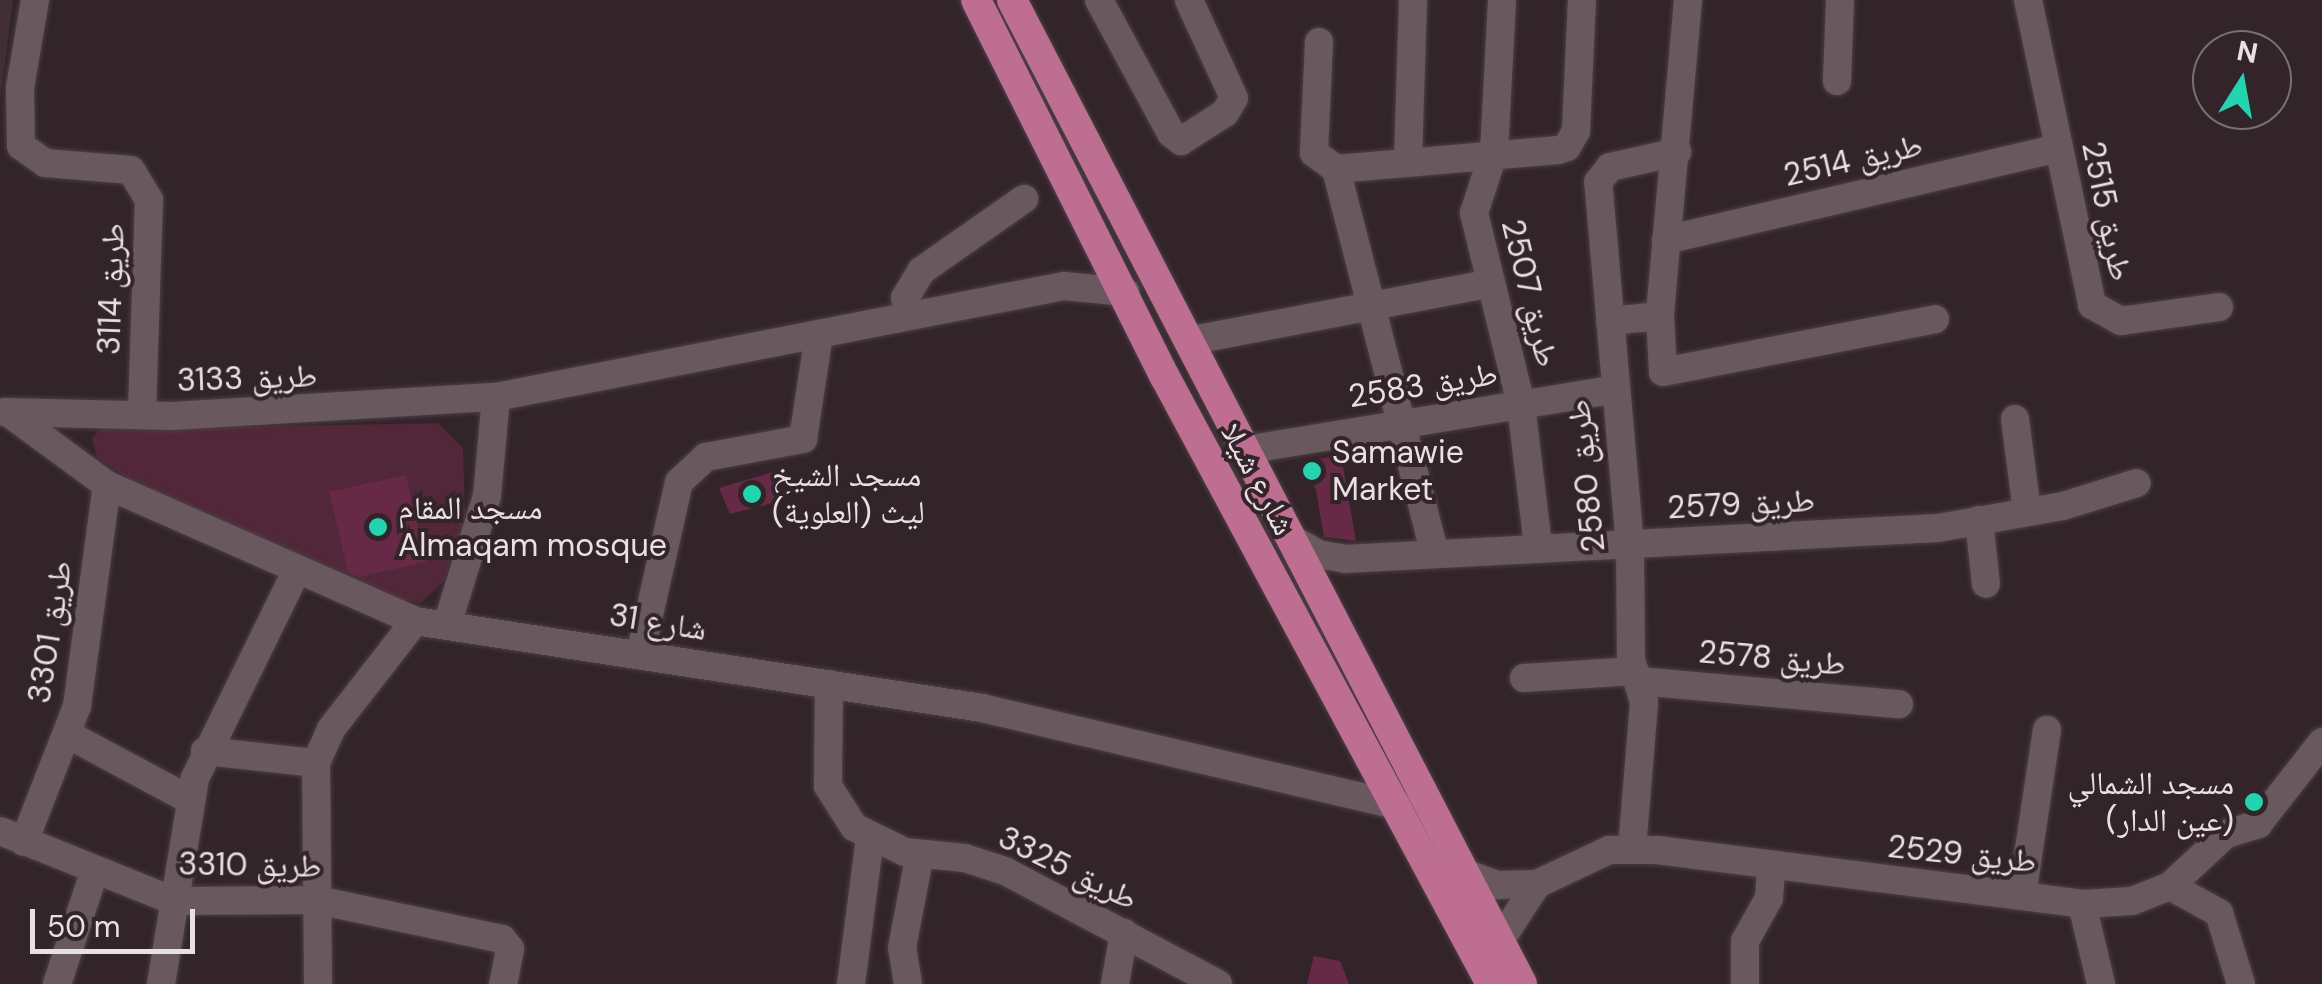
<!DOCTYPE html>
<meta charset="utf-8">
<style>
body{margin:0}
#map{position:relative;width:2322px;height:984px;overflow:hidden;background:#322429;font-family:"DM Sans","Noto Naskh Arabic",sans-serif}
div>[style]{position:absolute}
[style*='--x']{left:calc(var(--x)*1px);top:calc(var(--y)*1px);width:calc(var(--w)*1px);rotate:calc(var(--a)*1deg)}
.built>*{inset:0;background:#422e36}
.green>*{inset:0;background:#52273a}
.building>*{inset:0;background:#672a46}
.roads{filter:drop-shadow(0 0 2px #4b4044) drop-shadow(0 0 2px #4b4044)}
.minor>*{height:28px;margin:-14px;padding:0 14px;transform-origin:14px;border-radius:14px;background:#69595f}
.major>*{height:30px;margin:-15px;padding:0 15px;transform-origin:15px;border-radius:15px;background:#be6e91}
.dots>*{width:28px;height:28px;translate:-50% -50%;box-sizing:border-box;border:5px solid #322429;border-radius:50%}
span{translate:-50% -50%;white-space:nowrap;text-align:center;line-height:1.15;-webkit-text-stroke:8px #322429;paint-order:stroke}
.street-label{font-size:32px;color:#e9e0e3}
.poi-label{font-size:32px;color:#e9e0e3}
.left{translate:0 -50%;text-align:left}
.right{translate:-100% -50%;text-align:right}
.north{position:absolute;left:2192px;top:30px;width:100px;height:100px;box-sizing:border-box;background:#322429;border:2px solid #7b6f73;border-radius:50%;rotate:11deg;font-size:28px;font-weight:700;line-height:40px;text-align:center;color:#e9e0e3}
.north::after{content:'';display:block;margin:auto;width:35px;height:45px;background:#20d5b0;clip-path:polygon(50% 0,100% 100%,50% 72%,0 100%)}
.scale{position:absolute;left:30px;top:909px;width:165px;height:45px;box-sizing:border-box;border:5px solid #e9e0e3;border-top:0;padding-left:12px;font-size:30px;line-height:35px;white-space:nowrap;color:#e9e0e3;-webkit-text-stroke:8px #322429;paint-order:stroke}
</style>
<div id="map">
<div class="built">
<div style="clip-path:polygon(0 0,13px 0,0 102px)"></div>
</div>
<div class="green">
<div style="clip-path:polygon(438px 423px,463px 448px,465px 516px,444px 581px,421px 603px,380px 596px,143px 488px,97px 458px,92px 438px,99px 430px)"></div>
</div>
<div class="building">
<div style="clip-path:polygon(1341px 455px,1348px 495px,1356px 541px,1324px 537px,1316px 490px,1310px 478px,1304px 479px,1301px 462px)"></div>
<div style="clip-path:polygon(773px 472px,784px 500px,730px 514px,719px 488px)"></div>
<div style="clip-path:polygon(406px 475px,426px 562px,359px 577px,348px 572px,329px 492px)"></div>
<div style="clip-path:polygon(1314px 956px,1340px 961px,1349px 984px,1307px 984px)"></div>
</div>
<div class="roads">
<div class="minor">
<div style="--x:35;--y:0;--w:89;--a:99.7"></div>
<div style="--x:20;--y:88;--w:58;--a:89"></div>
<div style="--x:21;--y:146;--w:29;--a:35"></div>
<div style="--x:45;--y:163;--w:86;--a:4.7"></div>
<div style="--x:131;--y:170;--w:35;--a:59"></div>
<div style="--x:149;--y:200;--w:215;--a:91.9"></div>
<div style="--x:1099;--y:0;--w:151;--a:61.6"></div>
<div style="--x:1171;--y:133;--w:13;--a:39"></div>
<div style="--x:1181;--y:141;--w:52;--a:-32.5"></div>
<div style="--x:1225;--y:113;--w:17;--a:-59"></div>
<div style="--x:1234;--y:98;--w:108;--a:-114.7"></div>
<div style="--x:1502;--y:0;--w:152;--a:93"></div>
<div style="--x:1494;--y:152;--w:64;--a:108.2"></div>
<div style="--x:1474;--y:213;--w:198;--a:76.2"></div>
<div style="--x:1521;--y:405;--w:141;--a:83.1"></div>
<div style="--x:1688;--y:0;--w:317;--a:95.1"></div>
<div style="--x:1660;--y:316;--w:56;--a:86.9"></div>
<div style="--x:1663;--y:372;--w:277;--a:-11"></div>
<div style="--x:2028;--y:0;--w:312;--a:78.1"></div>
<div style="--x:2092;--y:305;--w:33;--a:29"></div>
<div style="--x:2121;--y:321;--w:99;--a:-8.1"></div>
<div style="--x:1319;--y:42;--w:111;--a:92.6"></div>
<div style="--x:1314;--y:153;--w:27;--a:36"></div>
<div style="--x:1336;--y:169;--w:223;--a:-4.9"></div>
<div style="--x:1558;--y:150;--w:9;--a:-18"></div>
<div style="--x:1567;--y:147;--w:18;--a:-61"></div>
<div style="--x:1576;--y:131;--w:131;--a:-87.4"></div>
<div style="--x:1837;--y:81;--w:81;--a:-87.9"></div>
<div style="--x:1408;--y:160;--w:160;--a:-88.2"></div>
<div style="--x:1336;--y:169;--w:395;--a:75.6"></div>
<div style="--x:1666;--y:240;--w:402;--a:-13.2"></div>
<div style="--x:910;--y:315;--w:18;--a:-106"></div>
<div style="--x:905;--y:298;--w:31;--a:-59"></div>
<div style="--x:921;--y:271;--w:126;--a:-35"></div>
<div style="--x:1610;--y:321;--w:50;--a:-5.7"></div>
<div style="--x:1188;--y:341;--w:304;--a:-10.8"></div>
<div style="--x:5;--y:412;--w:167;--a:1.4"></div>
<div style="--x:172;--y:416;--w:325;--a:-3.4"></div>
<div style="--x:496;--y:397;--w:579;--a:-11.06"></div>
<div style="--x:1064;--y:286;--w:62;--a:5.5"></div>
<div style="--x:9;--y:413;--w:122;--a:36.3"></div>
<div style="--x:107;--y:485;--w:337;--a:23.8"></div>
<div style="--x:415;--y:621;--w:574;--a:8.72"></div>
<div style="--x:982;--y:708;--w:429;--a:13.2"></div>
<div style="--x:2015;--y:419;--w:94;--a:82.6"></div>
<div style="--x:1245;--y:450;--w:372;--a:-9.3"></div>
<div style="--x:1979;--y:520;--w:64;--a:83.8"></div>
<div style="--x:1294;--y:540;--w:28;--a:30"></div>
<div style="--x:1318;--y:554;--w:27;--a:10"></div>
<div style="--x:1345;--y:559;--w:594;--a:-2.99"></div>
<div style="--x:1938;--y:528;--w:127;--a:-10"></div>
<div style="--x:2063;--y:506;--w:77;--a:-17.3"></div>
<div style="--x:447;--y:625;--w:135;--a:-72.8"></div>
<div style="--x:487;--y:496;--w:99;--a:-84.8"></div>
<div style="--x:640;--y:655;--w:177;--a:-77.3"></div>
<div style="--x:679;--y:482;--w:37;--a:-43"></div>
<div style="--x:706;--y:457;--w:99;--a:-10.5"></div>
<div style="--x:803;--y:439;--w:106;--a:-81.3"></div>
<div style="--x:1524;--y:678;--w:111;--a:-3.6"></div>
<div style="--x:1639;--y:681;--w:261;--a:5.1"></div>
<div style="--x:829;--y:684;--w:102;--a:90.6"></div>
<div style="--x:828;--y:786;--w:49;--a:57.6"></div>
<div style="--x:854;--y:827;--w:57;--a:26.1"></div>
<div style="--x:905;--y:852;--w:60;--a:5.7"></div>
<div style="--x:965;--y:858;--w:42;--a:18"></div>
<div style="--x:1005;--y:871;--w:241;--a:27.9"></div>
<div style="--x:67;--y:734;--w:140;--a:28.2"></div>
<div style="--x:205;--y:751;--w:112;--a:6.2"></div>
<div style="--x:0;--y:831;--w:188;--a:21.9"></div>
<div style="--x:174;--y:901;--w:143;--a:-0.4"></div>
<div style="--x:317;--y:900;--w:189;--a:11.9"></div>
<div style="--x:502;--y:939;--w:13;--a:51"></div>
<div style="--x:510;--y:949;--w:36;--a:101"></div>
<div style="--x:24;--y:842;--w:146;--a:-68.7"></div>
<div style="--x:77;--y:706;--w:223;--a:-82.3"></div>
<div style="--x:1632;--y:849;--w:147;--a:-85.3"></div>
<div style="--x:1644;--y:702;--w:44;--a:-107.2"></div>
<div style="--x:1631;--y:660;--w:115;--a:-90.5"></div>
<div style="--x:1630;--y:545;--w:364;--a:-95"></div>
<div style="--x:1598;--y:182;--w:19;--a:-51"></div>
<div style="--x:1610;--y:167;--w:69;--a:-12.6"></div>
<div style="--x:1467;--y:874;--w:32;--a:20"></div>
<div style="--x:1497;--y:885;--w:40;--a:-1.4"></div>
<div style="--x:2170;--y:886;--w:56;--a:28.9"></div>
<div style="--x:2219;--y:913;--w:74;--a:72.8"></div>
<div style="--x:2022;--y:895;--w:167;--a:-81.4"></div>
<div style="--x:2082;--y:904;--w:82;--a:76.6"></div>
<div style="--x:1501;--y:939;--w:66;--a:-56.8"></div>
<div style="--x:1537;--y:884;--w:80;--a:-25.3"></div>
<div style="--x:1609;--y:850;--w:48;--a:0"></div>
<div style="--x:1657;--y:850;--w:428;--a:7.2"></div>
<div style="--x:2082;--y:904;--w:50;--a:-3.4"></div>
<div style="--x:2132;--y:901;--w:41;--a:-21.5"></div>
<div style="--x:2170;--y:886;--w:76;--a:-42.9"></div>
<div style="--x:2226;--y:834;--w:34;--a:-17"></div>
<div style="--x:2258;--y:824;--w:104;--a:-52"></div>
<div style="--x:57;--y:984;--w:117;--a:-71.6"></div>
<div style="--x:161;--y:984;--w:209;--a:-80.6"></div>
<div style="--x:195;--y:778;--w:227;--a:-63.9"></div>
<div style="--x:318;--y:984;--w:221;--a:-90.5"></div>
<div style="--x:316;--y:763;--w:37;--a:-66"></div>
<div style="--x:331;--y:729;--w:137;--a:-52.1"></div>
<div style="--x:851;--y:984;--w:147;--a:-82.6"></div>
<div style="--x:908;--y:984;--w:36;--a:-99"></div>
<div style="--x:902;--y:948;--w:96;--a:-79.2"></div>
<div style="--x:1115;--y:984;--w:52;--a:-80"></div>
<div style="--x:1745;--y:984;--w:43;--a:-90"></div>
<div style="--x:1745;--y:941;--w:49;--a:-60.8"></div>
<div style="--x:1769;--y:898;--w:30;--a:-86"></div>
</div>
<div class="major">
<div style="--x:976;--y:0;--w:422;--a:63.4"></div>
<div style="--x:1165;--y:377;--w:689;--a:61.76"></div>
<div style="--x:1012;--y:0;--w:1108;--a:62.6"></div>
</div>
</div>
<div class="dots">
<div style="left:1312px;top:471px;background:#20d5b0"></div>
<div style="left:752px;top:494px;background:#20d5b0"></div>
<div style="left:378px;top:527px;background:#20d5b0"></div>
<div style="left:2254px;top:802px;background:#20d5b0"></div>
</div>
<div class="street-label">
<span style="left:1853px;top:160px;rotate:-13deg">طريق 2514</span>
<span style="left:2107px;top:211px;rotate:78deg">طريق 2515</span>
<span style="left:111px;top:289px;rotate:-88deg">طريق 3114</span>
<span style="left:1530px;top:293px;rotate:76deg">طريق 2507</span>
<span style="left:247px;top:378px;rotate:-2deg">طريق 3133</span>
<span style="left:1423px;top:385px;rotate:-9deg">طريق 2583</span>
<span style="left:1586px;top:476px;rotate:-96deg">طريق 2580</span>
<span style="left:1258px;top:479px;rotate:62deg">شارع شيلا</span>
<span style="left:1741px;top:504px;rotate:-3deg">طريق 2579</span>
<span style="left:658px;top:622px;rotate:9deg">شارع 31</span>
<span style="left:50px;top:632px;rotate:-81deg">طريق 3301</span>
<span style="left:1772px;top:658px;rotate:5deg">طريق 2578</span>
<span style="left:1962px;top:854px;rotate:6deg">طريق 2529</span>
<span style="left:250px;top:865px;rotate:1deg">طريق 3310</span>
<span style="left:1068px;top:868px;rotate:26deg">طريق 3325</span>
</div>
<div class="poi-label">
<span class="left" style="left:1332px;top:471px">Samawie<br>Market</span>
<span class="left" style="left:772px;top:494px">مسجد الشيخ<br>ليث (العلوية)</span>
<span class="left" style="left:398px;top:527px">مسجد المقام<br>Almaqam mosque</span>
<span class="right" style="left:2234px;top:802px">مسجد الشمالي<br>(عين الدار)</span>
</div>
<div class="north">N</div>
<div class="scale">50 m</div>
</div>
